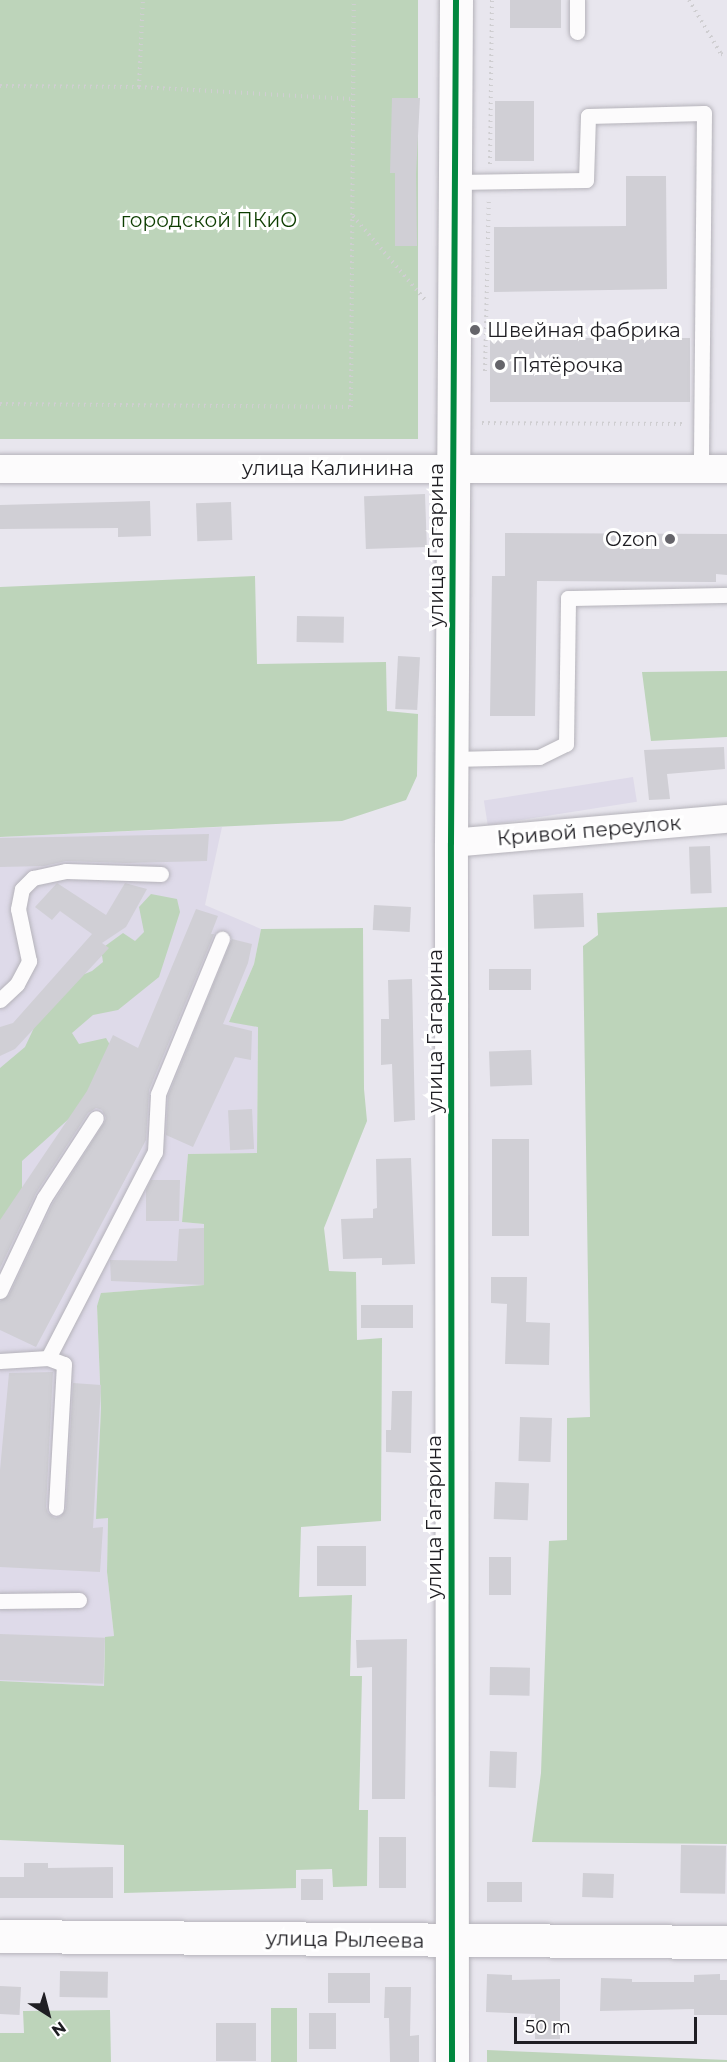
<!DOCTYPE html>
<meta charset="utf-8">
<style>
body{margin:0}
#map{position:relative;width:727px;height:2062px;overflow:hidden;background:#e8e6ee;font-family:Montserrat,sans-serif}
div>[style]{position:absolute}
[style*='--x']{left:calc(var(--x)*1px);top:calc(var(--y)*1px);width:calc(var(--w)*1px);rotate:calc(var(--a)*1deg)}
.built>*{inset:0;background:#dedae9;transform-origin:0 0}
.green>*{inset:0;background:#bdd4ba;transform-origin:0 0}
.building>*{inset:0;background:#d0cfd5;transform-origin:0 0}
.path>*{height:4px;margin-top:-2px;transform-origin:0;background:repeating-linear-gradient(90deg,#cfced1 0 1.5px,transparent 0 6px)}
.roads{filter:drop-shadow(0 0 2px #b5b3ba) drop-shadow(0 0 2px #b5b3ba)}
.service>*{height:15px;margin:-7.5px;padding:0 7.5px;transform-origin:7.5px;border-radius:7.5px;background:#fcfbfc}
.minor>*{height:28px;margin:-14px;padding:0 14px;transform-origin:14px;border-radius:14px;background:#fcfbfc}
.tertiary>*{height:33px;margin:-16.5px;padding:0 16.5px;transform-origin:16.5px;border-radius:16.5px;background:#fcfbfc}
.cycleway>*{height:6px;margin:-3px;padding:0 3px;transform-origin:3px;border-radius:3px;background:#00873e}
.dots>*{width:16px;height:16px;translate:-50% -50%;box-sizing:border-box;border:3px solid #fff;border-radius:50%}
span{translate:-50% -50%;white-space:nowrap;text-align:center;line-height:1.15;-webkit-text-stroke:6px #fff;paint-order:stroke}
.park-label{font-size:20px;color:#0d3d01}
.poi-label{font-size:20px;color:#1f1e23}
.left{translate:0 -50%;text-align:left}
.right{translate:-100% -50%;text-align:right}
.street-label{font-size:20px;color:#1f1e23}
.north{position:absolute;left:18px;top:1984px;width:60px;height:60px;-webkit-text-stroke:4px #fff;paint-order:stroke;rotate:144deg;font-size:16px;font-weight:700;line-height:24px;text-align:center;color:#1f1e23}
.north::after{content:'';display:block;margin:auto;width:21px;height:27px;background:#1f1e23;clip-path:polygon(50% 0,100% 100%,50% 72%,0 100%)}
.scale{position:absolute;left:514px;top:2017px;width:183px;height:27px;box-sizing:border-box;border:3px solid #1f1e23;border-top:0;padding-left:8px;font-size:18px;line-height:21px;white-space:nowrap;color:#1f1e23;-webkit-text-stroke:4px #fff;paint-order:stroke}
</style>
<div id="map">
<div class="built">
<div style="left:633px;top:777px;width:25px;height:151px;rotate:81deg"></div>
<div style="clip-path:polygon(222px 827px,205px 905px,261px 929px,254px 964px,229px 1022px,258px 1026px,257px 1153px,188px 1154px,182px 1222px,204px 1224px,204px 1285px,102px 1293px,97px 1306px,101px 1408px,97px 1518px,108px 1518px,107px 1572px,114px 1636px,105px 1638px,104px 1686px,0 1681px,0 837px)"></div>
</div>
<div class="green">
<div style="left:0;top:0;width:418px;height:439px"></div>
<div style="clip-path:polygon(255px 576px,257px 664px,386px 662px,387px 711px,418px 714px,417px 776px,406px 800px,342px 821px,0 837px,0 587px)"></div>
<div style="clip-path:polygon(727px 671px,727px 737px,651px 741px,642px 672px)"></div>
<div style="clip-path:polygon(151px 894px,177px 899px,180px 912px,159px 977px,118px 1010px,93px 1015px,72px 1033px,79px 1044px,106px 1038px,113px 1050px,92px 1098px,22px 1161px,22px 1202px,0 1230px,0 1068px,25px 1047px,53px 987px,92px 971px,103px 962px,101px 949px,123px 933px,135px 941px,144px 932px,139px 907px)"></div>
<div style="clip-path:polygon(727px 907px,727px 1844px,532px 1842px,541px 1773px,549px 1541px,567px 1540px,567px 1418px,590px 1417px,583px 946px,598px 935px,597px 913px)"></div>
<div style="clip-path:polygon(363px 928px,364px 1089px,367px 1121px,324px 1228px,329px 1271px,356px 1272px,357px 1340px,382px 1338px,381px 1521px,301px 1527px,299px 1597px,352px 1595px,350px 1676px,362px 1676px,359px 1810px,368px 1810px,367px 1886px,333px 1887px,332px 1869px,296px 1870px,296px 1888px,124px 1893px,124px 1845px,0 1840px,0 1681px,104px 1686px,105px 1637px,114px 1636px,107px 1572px,108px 1518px,96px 1519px,101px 1408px,97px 1306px,101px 1293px,204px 1285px,204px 1224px,182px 1222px,188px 1154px,257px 1153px,258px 1027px,229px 1022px,254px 964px,261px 929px)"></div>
<div style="left:271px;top:2008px;width:26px;height:54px"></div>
<div style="clip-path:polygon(110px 2010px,111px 2062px,0 2062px,0 2033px,24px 2033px,23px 2011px)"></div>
<div style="clip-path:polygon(487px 2050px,727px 2060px,727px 2062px,487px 2062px)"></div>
</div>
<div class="building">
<div style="left:510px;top:0;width:51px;height:28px"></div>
<div style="clip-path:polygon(392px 98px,420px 98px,416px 174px,417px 246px,395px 246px,395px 173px,390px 173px)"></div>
<div style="left:495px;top:101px;width:39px;height:60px"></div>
<div style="clip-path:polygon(626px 176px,666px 176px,667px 289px,494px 292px,494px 227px,626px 226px)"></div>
<div style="left:490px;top:338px;width:200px;height:64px"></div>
<div style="left:425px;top:494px;width:53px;height:61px;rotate:88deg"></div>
<div style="clip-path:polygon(150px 501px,151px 536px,118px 537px,118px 528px,0 529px,0 505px)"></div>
<div style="left:231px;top:502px;width:38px;height:35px;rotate:88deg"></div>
<div style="clip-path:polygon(505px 533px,727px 534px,727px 575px,716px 574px,716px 582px,537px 581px,535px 716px,490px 716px,492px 576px,505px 576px)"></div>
<div style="left:297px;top:616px;width:47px;height:26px;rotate:1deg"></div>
<div style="left:398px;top:656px;width:22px;height:53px;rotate:3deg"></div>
<div style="clip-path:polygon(724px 747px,725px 769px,667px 774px,670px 799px,649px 800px,644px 750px)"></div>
<div style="clip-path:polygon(209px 834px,207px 861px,126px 863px,66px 861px,44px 866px,0 867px,0 838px)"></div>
<div style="left:710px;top:846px;width:47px;height:21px;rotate:88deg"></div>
<div style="clip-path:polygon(57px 883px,106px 915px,125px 883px,147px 889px,126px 927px,102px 943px,109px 948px,15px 1049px,0 1056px,0 1027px,13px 1023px,92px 934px,60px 911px,52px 920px,35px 907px)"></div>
<div style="left:583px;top:893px;width:34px;height:50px;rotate:88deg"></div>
<div style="left:374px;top:905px;width:37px;height:25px;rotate:3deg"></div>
<div style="clip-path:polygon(196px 909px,218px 916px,211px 934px,214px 934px,149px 1090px,146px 1140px,36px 1347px,0 1330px,0 1301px,9px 1295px,53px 1203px,104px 1123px,106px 1118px,102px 1110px,96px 1108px,88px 1113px,36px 1193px,0 1268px,0 1220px,87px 1091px,113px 1035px,138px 1048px)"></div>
<div style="clip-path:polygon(232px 939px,252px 944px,248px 963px,223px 1024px,252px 1031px,251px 1060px,235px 1057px,193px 1147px,166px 1135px,168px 1096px)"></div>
<div style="left:531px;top:969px;width:21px;height:42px;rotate:90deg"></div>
<div style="clip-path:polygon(412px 979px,415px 1120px,394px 1122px,392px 1064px,381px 1065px,381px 1019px,389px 1019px,388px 980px)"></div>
<div style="left:531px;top:1050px;width:35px;height:42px;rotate:88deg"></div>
<div style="left:252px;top:1109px;width:40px;height:24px;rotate:87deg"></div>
<div style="left:492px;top:1139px;width:37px;height:97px"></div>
<div style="clip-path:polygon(411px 1158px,415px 1264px,382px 1265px,382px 1258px,343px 1259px,341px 1219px,373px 1218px,373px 1209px,377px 1208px,376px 1159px)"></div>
<div style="clip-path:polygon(151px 1180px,180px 1180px,179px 1221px,146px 1221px,146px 1190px)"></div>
<div style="clip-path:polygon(204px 1228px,204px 1285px,111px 1281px,110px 1260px,177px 1261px,179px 1229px)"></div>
<div style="clip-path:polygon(491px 1277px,527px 1277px,526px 1322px,550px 1323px,549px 1365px,505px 1364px,507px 1304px,491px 1303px)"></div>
<div style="left:413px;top:1305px;width:23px;height:52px;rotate:90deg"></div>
<div style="clip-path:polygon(53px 1372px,46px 1507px,48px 1513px,55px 1518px,61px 1516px,66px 1509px,73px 1383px,101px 1385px,93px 1528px,103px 1527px,100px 1572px,0 1567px,0 1470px,9px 1373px)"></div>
<div style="clip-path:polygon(392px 1391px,412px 1391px,411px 1453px,386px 1452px,386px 1430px,391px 1430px)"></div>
<div style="left:520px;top:1417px;width:32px;height:44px;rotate:2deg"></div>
<div style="left:495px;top:1482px;width:34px;height:37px;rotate:2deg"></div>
<div style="left:366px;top:1546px;width:40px;height:49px;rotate:90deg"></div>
<div style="left:489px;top:1557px;width:22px;height:38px"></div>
<div style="left:0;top:1634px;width:105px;height:46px;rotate:2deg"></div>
<div style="clip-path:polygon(407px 1639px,405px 1799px,372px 1799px,372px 1667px,357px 1668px,356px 1640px)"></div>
<div style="left:490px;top:1667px;width:40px;height:28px;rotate:1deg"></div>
<div style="left:490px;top:1751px;width:27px;height:36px;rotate:2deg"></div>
<div style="left:379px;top:1837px;width:27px;height:51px"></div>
<div style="left:681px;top:1845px;width:45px;height:48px;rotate:1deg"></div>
<div style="clip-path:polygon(24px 1863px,48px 1863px,48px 1868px,113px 1867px,113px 1898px,0 1898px,0 1877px,24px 1877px)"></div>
<div style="left:583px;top:1873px;width:31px;height:24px;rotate:2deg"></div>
<div style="left:301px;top:1879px;width:22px;height:21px"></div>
<div style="left:487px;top:1882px;width:35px;height:20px"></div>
<div style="left:60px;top:1971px;width:48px;height:26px;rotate:1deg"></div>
<div style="left:328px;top:1973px;width:42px;height:30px"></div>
<div style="clip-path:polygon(487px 1974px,512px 1975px,512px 1980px,560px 1979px,560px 2039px,535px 2039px,535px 2014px,486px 2012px)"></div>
<div style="clip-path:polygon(720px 1974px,720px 1980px,727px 1980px,727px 2015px,694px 2015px,694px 2009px,600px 2011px,601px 1978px,632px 1979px,632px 1982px,694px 1982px,694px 1975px)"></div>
<div style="left:0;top:1986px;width:21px;height:28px;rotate:3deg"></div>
<div style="clip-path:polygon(385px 1987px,411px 1987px,410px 2036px,419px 2035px,419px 2062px,390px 2062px,389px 2018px,384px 2018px)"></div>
<div style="left:309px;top:2013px;width:27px;height:36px"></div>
<div style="left:216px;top:2023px;width:40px;height:38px"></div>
</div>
<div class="path">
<div style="--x:689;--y:0;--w:63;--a:59.3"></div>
<div style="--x:721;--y:54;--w:6;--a:9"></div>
<div style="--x:0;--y:86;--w:139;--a:0.4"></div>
<div style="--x:139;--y:87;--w:87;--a:-87.4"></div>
<div style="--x:139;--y:87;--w:214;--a:3.2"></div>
<div style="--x:490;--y:164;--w:164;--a:-89.3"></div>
<div style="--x:353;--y:216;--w:112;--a:49.3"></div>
<div style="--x:485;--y:371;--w:172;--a:-88.7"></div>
<div style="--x:0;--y:404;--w:351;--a:0.5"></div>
<div style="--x:351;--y:407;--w:407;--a:-89.6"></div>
<div style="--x:482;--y:423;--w:202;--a:0.3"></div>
</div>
<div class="roads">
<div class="service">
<div style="--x:577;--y:0;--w:32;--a:90"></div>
<div style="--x:455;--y:182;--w:131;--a:-0.9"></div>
<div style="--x:586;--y:180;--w:64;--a:-88.2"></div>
<div style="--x:588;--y:116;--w:116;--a:-1.5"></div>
<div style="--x:704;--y:113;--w:356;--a:90.5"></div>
<div style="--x:452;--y:759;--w:87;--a:-1.3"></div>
<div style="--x:539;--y:757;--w:30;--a:-26"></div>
<div style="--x:566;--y:744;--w:146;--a:-89.2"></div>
<div style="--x:568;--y:598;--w:159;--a:-1.1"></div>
<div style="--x:0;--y:1000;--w:23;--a:-43"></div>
<div style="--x:17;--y:984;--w:26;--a:-62"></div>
<div style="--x:29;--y:961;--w:53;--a:-101.9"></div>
<div style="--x:18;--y:909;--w:20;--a:-79"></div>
<div style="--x:22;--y:889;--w:16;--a:-45"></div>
<div style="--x:33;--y:878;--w:34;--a:-12"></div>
<div style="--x:66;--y:871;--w:95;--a:1.8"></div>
<div style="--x:0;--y:1291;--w:103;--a:-64.7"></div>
<div style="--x:44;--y:1198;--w:95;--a:-57"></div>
<div style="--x:48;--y:1358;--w:17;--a:21"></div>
<div style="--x:64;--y:1364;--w:144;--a:93.2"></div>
<div style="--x:0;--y:1361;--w:48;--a:-3.6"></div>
<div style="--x:48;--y:1358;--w:232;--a:-62.6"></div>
<div style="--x:155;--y:1152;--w:58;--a:-87"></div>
<div style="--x:158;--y:1094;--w:168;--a:-67.6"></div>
<div style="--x:0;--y:1601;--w:79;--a:-0.7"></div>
</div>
<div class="minor">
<div style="--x:0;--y:469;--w:727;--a:0"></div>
<div style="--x:451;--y:843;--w:277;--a:-5"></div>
</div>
<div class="tertiary">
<div style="--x:0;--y:1936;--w:727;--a:0.47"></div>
<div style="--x:452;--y:2062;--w:1219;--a:-90.05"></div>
<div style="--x:451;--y:843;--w:843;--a:-89.66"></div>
</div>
</div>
<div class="cycleway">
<div style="--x:452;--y:2062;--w:1219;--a:-90.05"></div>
<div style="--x:451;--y:843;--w:843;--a:-89.66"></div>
</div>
<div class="dots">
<div style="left:475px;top:330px;background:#65646a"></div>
<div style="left:500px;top:365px;background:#65646a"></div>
<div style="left:670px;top:539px;background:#65646a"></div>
</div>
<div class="park-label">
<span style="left:209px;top:220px">городской ПКиО</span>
</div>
<div class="poi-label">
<span class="left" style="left:487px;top:330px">Швейная фабрика</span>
<span class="left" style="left:512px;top:365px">Пятёрочка</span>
<span class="right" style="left:658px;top:539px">Ozon</span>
</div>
<div class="street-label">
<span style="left:328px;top:468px">улица Калинина</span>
<span style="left:436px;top:545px;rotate:-90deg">улица Гагарина</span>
<span style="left:589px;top:831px;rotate:-5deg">Кривой переулок</span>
<span style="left:435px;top:1031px;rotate:-90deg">улица Гагарина</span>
<span style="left:434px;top:1517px;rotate:-90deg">улица Гагарина</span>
<span style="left:345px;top:1940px;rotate:1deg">улица Рылеева</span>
</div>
<div class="north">N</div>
<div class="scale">50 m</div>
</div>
